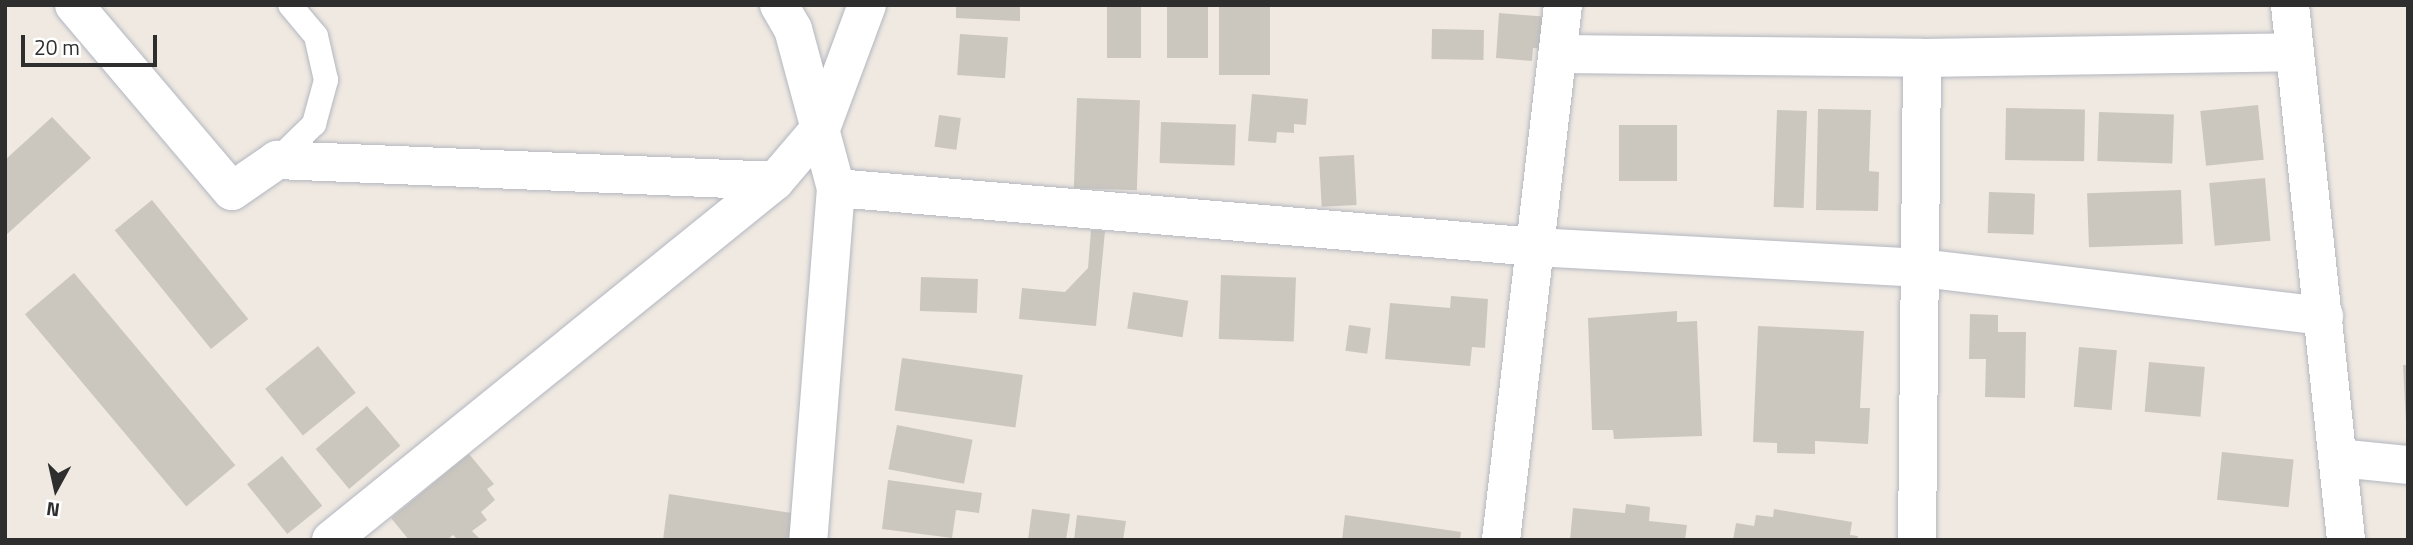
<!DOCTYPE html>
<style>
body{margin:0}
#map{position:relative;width:2413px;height:545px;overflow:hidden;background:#efe9e1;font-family:"Titillium Web",sans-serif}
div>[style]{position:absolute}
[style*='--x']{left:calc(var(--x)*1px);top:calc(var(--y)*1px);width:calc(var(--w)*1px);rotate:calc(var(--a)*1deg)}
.building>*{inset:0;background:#cbc7bf;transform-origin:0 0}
.roads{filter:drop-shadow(0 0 2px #b4b7c1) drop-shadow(0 0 2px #b4b7c1)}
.service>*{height:24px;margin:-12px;padding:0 12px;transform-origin:12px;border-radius:12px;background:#fff}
.minor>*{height:38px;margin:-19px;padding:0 19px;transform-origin:19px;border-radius:19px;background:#fff}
span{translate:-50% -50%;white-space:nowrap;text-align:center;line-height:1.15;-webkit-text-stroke:7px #fff;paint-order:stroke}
.frame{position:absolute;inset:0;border:7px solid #2e2e2e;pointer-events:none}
.north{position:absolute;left:21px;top:454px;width:70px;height:70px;-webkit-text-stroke:5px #fff;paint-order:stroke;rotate:188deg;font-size:19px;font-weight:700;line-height:28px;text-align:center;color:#2e2e2e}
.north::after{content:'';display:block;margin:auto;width:24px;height:32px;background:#2e2e2e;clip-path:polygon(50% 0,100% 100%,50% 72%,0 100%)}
.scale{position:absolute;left:21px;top:35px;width:136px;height:32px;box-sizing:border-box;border:4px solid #2e2e2e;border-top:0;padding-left:9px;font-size:21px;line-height:24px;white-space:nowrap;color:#2e2e2e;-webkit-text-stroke:5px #fff;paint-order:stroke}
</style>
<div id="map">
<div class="building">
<div style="clip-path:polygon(956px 5px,1020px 5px,1020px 21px,956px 18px)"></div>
<div style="left:1107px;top:5px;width:34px;height:53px"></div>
<div style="left:1167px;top:5px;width:41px;height:53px"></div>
<div style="left:1219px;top:5px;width:51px;height:70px"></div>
<div style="clip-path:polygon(1499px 13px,1549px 17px,1546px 49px,1533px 48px,1532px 61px,1496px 58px)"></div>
<div style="left:1432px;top:29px;width:52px;height:30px;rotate:1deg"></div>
<div style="left:960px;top:34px;width:48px;height:41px;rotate:4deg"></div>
<div style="clip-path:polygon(1252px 94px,1308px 99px,1306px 125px,1294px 124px,1294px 133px,1277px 132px,1276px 143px,1248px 141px)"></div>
<div style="left:1077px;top:98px;width:63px;height:90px;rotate:2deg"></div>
<div style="left:2258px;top:105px;width:55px;height:58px;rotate:84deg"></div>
<div style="left:2006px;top:108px;width:79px;height:52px;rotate:1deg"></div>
<div style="clip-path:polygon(1818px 109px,1871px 110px,1869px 171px,1879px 172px,1878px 211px,1816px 210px)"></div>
<div style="left:1777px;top:110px;width:30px;height:97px;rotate:2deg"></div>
<div style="left:2099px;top:112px;width:75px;height:49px;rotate:2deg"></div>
<div style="left:939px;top:115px;width:22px;height:32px;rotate:8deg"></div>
<div style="clip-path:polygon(52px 117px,91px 158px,5px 236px,5px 160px)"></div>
<div style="left:1161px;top:122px;width:75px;height:41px;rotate:2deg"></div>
<div style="left:1619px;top:125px;width:58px;height:56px"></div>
<div style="left:1354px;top:155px;width:50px;height:35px;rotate:87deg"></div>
<div style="left:2265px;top:178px;width:63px;height:56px;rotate:85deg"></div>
<div style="left:2181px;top:190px;width:54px;height:94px;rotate:88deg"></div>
<div style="left:1989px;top:192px;width:46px;height:41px;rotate:2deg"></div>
<div style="left:152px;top:200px;width:153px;height:48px;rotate:51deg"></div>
<div style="clip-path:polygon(1091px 230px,1105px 231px,1096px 326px,1019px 319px,1022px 288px,1065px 292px,1088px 268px)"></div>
<div style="left:74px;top:273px;width:251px;height:64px;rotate:50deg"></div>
<div style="left:1221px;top:275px;width:75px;height:64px;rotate:2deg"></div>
<div style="left:921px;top:277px;width:57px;height:34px;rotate:2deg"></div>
<div style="left:1133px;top:292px;width:56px;height:37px;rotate:9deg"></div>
<div style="clip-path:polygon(1451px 296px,1488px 299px,1485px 348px,1472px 347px,1470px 366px,1385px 359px,1390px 303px,1450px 308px)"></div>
<div style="clip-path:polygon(1677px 311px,1677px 322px,1697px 321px,1702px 436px,1614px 439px,1613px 430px,1592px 430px,1588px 318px)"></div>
<div style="clip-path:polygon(1970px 314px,1998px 315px,1998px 332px,2026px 332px,2025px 398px,1985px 397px,1986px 359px,1969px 359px)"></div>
<div style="left:1349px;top:325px;width:22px;height:26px;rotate:8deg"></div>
<div style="clip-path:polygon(1758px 326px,1864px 331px,1860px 408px,1870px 408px,1868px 444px,1815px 441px,1815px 454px,1777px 453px,1777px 443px,1753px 442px)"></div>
<div style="left:318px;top:346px;width:60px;height:68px;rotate:51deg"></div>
<div style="left:2079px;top:347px;width:38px;height:60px;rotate:5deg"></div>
<div style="left:902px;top:358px;width:122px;height:53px;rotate:8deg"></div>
<div style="left:2149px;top:362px;width:56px;height:50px;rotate:5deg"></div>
<div style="clip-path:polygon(2403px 365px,2408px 365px,2408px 421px,2406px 421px)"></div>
<div style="left:367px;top:406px;width:52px;height:67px;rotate:50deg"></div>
<div style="left:897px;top:425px;width:77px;height:45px;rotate:11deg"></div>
<div style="left:2222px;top:452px;width:72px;height:48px;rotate:6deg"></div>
<div style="clip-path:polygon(469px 454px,494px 484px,487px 489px,495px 500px,481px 512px,487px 520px,472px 531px,479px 538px,458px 540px,453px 535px,447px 540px,409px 540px,391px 518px)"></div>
<div style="left:282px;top:456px;width:64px;height:45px;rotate:51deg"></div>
<div style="clip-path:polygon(888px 480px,982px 493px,979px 513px,956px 510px,952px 538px,882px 529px)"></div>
<div style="clip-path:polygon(669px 494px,798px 514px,794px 540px,663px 540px)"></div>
<div style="clip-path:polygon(1626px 504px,1650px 507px,1649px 521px,1687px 525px,1685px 540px,1570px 540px,1573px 508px,1625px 513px)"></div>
<div style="clip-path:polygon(1032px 509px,1070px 514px,1066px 540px,1028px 540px)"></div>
<div style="clip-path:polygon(1774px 509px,1852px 522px,1850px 535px,1858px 536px,1857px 540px,1733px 540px,1736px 523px,1754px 526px,1756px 515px,1773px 517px)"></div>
<div style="clip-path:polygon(1077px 515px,1126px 521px,1123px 540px,1074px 540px)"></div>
<div style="clip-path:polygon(1345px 515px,1461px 532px,1460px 540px,1342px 540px)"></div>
</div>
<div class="roads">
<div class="service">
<div style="--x:277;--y:160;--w:52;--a:-44.2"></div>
<div style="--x:314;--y:124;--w:46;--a:-74.7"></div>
<div style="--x:326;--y:80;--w:45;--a:-102.8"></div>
<div style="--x:316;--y:36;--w:40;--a:-130"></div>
</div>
<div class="minor">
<div style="--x:74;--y:5;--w:244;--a:49.7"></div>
<div style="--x:232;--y:191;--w:55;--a:-34.6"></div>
<div style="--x:277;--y:160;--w:498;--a:2.4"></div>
<div style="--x:779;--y:5;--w:28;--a:60"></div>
<div style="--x:793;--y:29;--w:165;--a:74.9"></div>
<div style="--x:836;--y:188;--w:353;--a:94.5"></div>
<div style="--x:2290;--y:5;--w:538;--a:84.02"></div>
<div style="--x:1558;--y:54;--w:364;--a:0.6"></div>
<div style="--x:1922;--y:58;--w:373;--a:-0.9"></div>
<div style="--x:836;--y:188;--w:701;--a:4.82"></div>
<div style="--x:1535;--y:247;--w:387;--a:3.1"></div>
<div style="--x:1921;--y:268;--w:406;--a:6.8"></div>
<div style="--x:2339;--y:458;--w:69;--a:5.8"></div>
<div style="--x:331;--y:540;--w:571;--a:-38.96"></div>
<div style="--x:775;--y:181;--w:72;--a:-49.5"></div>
<div style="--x:822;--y:126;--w:129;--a:-69.6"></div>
<div style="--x:1501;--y:540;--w:539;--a:-83.39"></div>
<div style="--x:1917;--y:540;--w:482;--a:-89.4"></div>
</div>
</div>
<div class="frame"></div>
<div class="north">N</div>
<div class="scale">20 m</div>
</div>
